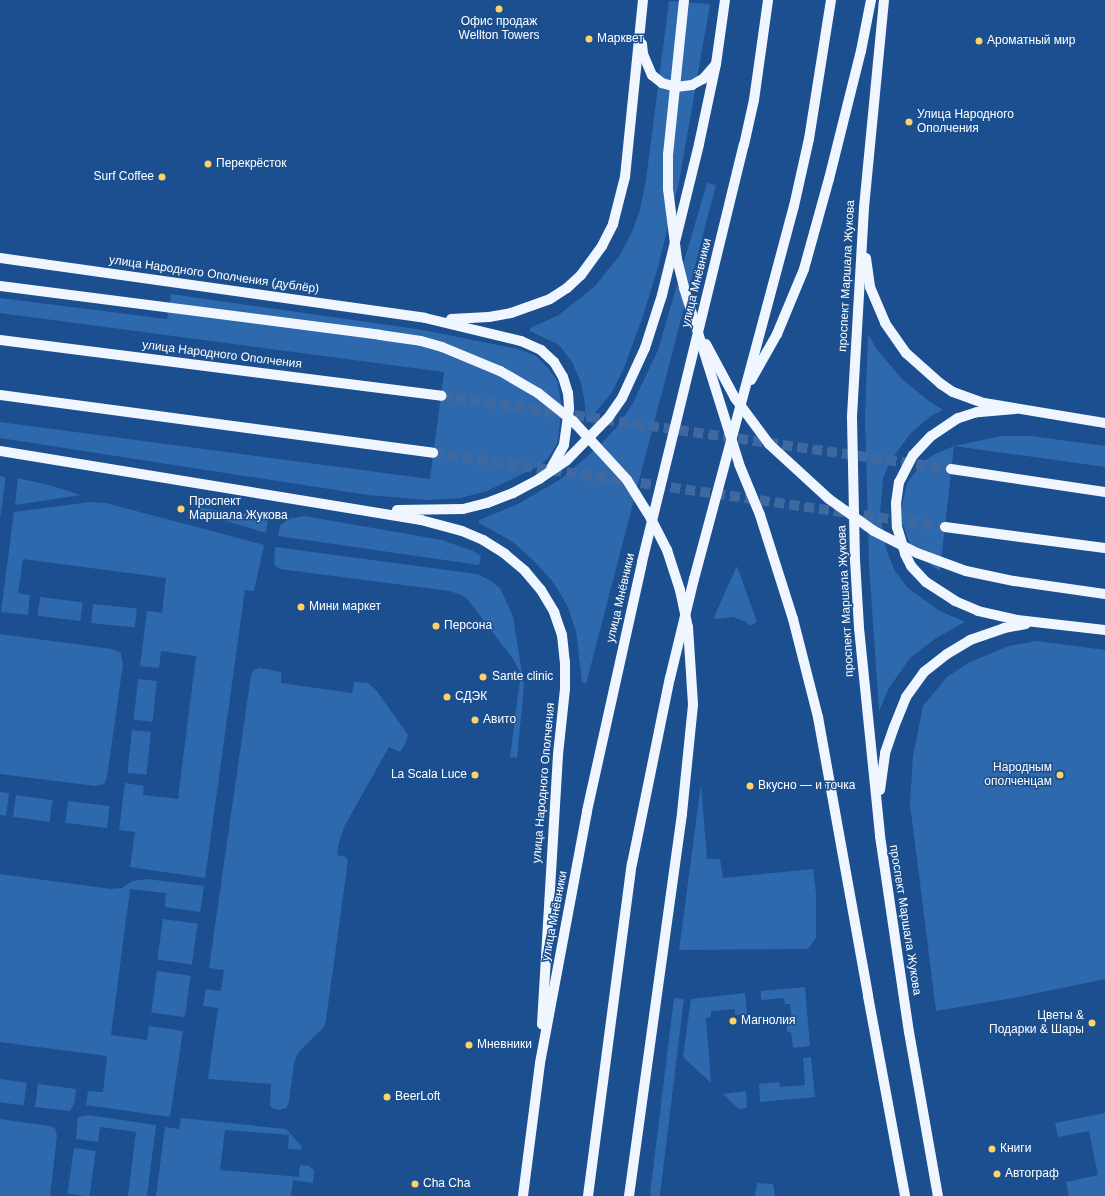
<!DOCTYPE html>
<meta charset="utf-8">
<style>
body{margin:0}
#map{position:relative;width:1105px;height:1196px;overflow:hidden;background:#1b4f8f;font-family:Arial,sans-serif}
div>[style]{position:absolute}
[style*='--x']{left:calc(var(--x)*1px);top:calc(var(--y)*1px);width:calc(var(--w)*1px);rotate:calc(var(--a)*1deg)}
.green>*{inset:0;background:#2e69ad;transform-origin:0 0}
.major-tunnel>*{height:10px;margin-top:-5px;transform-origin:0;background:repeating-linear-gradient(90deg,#3d69a0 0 10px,transparent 0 15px)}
.major>*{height:10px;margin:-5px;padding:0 5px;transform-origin:5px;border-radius:5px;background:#f0f6ff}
.major-bridge>*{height:10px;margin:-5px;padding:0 5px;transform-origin:5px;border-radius:5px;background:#f0f6ff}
.dots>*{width:11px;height:11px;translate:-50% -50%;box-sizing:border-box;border:2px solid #1b4f8f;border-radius:50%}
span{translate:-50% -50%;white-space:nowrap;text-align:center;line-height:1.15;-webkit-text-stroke:3px #1b4f8f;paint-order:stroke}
.poi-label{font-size:12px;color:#fff}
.left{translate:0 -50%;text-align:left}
.right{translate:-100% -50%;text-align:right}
.street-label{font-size:12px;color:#fff}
</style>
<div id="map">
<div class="green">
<div style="clip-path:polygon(669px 1px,710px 4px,679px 182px,658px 267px,643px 316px,624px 368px,612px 392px,586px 424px,585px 404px,581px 383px,572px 362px,559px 345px,530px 331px,530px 328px,559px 315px,595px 286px,620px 255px,632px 232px,640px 210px,646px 180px)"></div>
<div style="clip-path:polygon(707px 183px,716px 185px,586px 684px,582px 682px,576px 631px,567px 605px,553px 582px,535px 562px,513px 542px,479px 523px,479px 520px,518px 504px,561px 479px,598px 447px,617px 427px,633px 403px,658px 350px)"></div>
<div style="clip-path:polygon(171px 294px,423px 330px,518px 349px,536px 356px,547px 367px,557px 380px,562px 408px,557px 444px,549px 457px,541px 465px,487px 491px,461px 498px,426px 500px,368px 495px,0 438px,0 422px,430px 479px,444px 372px,0 313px,0 298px,167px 319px)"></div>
<div style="clip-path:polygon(868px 334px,878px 351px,903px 380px,929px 401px,943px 410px,931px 416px,910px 434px,891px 460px,883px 478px,880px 513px,886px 549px,895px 571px,908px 588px,938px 610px,965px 622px,936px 638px,910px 658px,889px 688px,879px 711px,869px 564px,865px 418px)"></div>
<div style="clip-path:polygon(1002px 436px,1031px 436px,1105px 446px,1105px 467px,954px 446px,940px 571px,922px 559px,913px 549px,907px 537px,903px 524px,901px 510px,907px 483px,924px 461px,935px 454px,954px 446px)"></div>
<div style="clip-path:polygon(0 476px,5px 477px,5px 482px,0 520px)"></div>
<div style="clip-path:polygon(18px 478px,52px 486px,81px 495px,15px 505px)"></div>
<div style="clip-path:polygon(90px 502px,106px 503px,264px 545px,254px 591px,245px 590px,205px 878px,130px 867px,135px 832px,119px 830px,125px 783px,144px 786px,143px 795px,178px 799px,196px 656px,161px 651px,159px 668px,140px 666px,147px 611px,162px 613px,166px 578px,23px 559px,18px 593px,30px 595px,28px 615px,1px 612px,14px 512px)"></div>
<div style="clip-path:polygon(197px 507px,240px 514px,262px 513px,268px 518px,266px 533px,196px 512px)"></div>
<div style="clip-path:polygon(304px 516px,442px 540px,473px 551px,481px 556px,479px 565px,278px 536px,280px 526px,288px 519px)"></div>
<div style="clip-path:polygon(275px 547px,477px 574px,491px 581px,500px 588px,513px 616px,524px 686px,517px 758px,510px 757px,520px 680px,520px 672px,513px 659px,468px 600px,462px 595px,449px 591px,280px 569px,275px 566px,274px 563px)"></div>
<div style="clip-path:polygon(737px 566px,757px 622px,750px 626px,746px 622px,733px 617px,715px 619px,714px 617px)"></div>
<div style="left:40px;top:597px;width:43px;height:19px;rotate:7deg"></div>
<div style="left:93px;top:604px;width:44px;height:19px;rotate:6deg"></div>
<div style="clip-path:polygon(0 634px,112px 649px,121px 653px,123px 664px,107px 777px,104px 784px,95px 786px,0 774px)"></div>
<div style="clip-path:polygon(1037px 641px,1105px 650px,1105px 979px,1013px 998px,936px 1011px,910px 804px,913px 756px,923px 706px,947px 677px,968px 663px,1009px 646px)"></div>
<div style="clip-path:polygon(260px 668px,281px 672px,281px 683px,352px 693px,354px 682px,368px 683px,376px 690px,408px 735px,406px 742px,400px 752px,389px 747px,345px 825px,339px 842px,337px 855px,346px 857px,348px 860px,326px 1020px,324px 1027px,298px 1053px,294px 1063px,289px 1102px,286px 1108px,279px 1110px,272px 1108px,270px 1105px,271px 1084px,208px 1079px,218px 1008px,203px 1006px,206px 989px,221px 991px,224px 970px,209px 968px,251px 675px,254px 670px)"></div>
<div style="left:138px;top:679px;width:19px;height:41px;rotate:6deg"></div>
<div style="left:132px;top:730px;width:19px;height:43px;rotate:6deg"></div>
<div style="clip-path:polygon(701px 784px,707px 859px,720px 859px,723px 878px,813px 869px,816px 893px,816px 938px,808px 949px,679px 950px)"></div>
<div style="clip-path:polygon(0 792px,9px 793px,6px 816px,0 815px)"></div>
<div style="left:16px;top:795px;width:37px;height:22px;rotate:8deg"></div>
<div style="left:68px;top:801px;width:42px;height:22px;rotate:7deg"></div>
<div style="clip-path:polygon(0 874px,111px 889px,122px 888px,132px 881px,147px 879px,204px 886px,200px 912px,165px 907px,166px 893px,130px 889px,111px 1035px,147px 1040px,149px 1026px,183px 1031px,170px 1117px,86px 1105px,88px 1091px,103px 1092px,107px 1056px,0 1042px)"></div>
<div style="left:163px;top:919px;width:35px;height:41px;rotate:8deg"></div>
<div style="left:157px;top:971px;width:34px;height:42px;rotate:8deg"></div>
<div style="clip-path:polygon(805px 987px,810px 1046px,793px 1048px,791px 1032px,787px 1032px,787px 1021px,792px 1020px,790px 1004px,785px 1004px,784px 998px,761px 1000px,761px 991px)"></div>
<div style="clip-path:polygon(745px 993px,747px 1014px,735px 1015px,735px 1009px,711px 1011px,711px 1017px,706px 1018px,711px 1083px,683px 1057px,691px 999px)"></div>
<div style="left:684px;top:999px;width:199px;height:10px;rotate:97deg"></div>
<div style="clip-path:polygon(811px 1057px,815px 1097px,760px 1102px,759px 1084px,779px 1082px,780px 1087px,805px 1085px,803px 1058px)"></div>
<div style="left:0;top:1079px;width:27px;height:23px;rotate:8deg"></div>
<div style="clip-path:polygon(38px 1084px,76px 1089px,74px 1104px,70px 1111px,35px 1107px)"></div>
<div style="clip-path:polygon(746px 1091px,747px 1108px,739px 1109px,723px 1094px)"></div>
<div style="clip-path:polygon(1105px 1113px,1105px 1196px,1069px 1196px,1066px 1182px,1098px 1175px,1089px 1131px,1058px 1137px,1055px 1123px)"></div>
<div style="clip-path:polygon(88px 1115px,156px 1125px,147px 1196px,128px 1196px,136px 1132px,100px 1127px,98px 1142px,76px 1139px,78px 1117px)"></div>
<div style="clip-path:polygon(181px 1118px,286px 1129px,301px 1146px,302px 1150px,288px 1149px,289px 1135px,225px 1130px,220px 1170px,299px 1177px,300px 1165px,309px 1166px,314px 1170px,313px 1183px,293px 1180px,291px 1196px,156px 1196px,165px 1127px,179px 1129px)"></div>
<div style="clip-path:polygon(0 1119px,49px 1126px,55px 1128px,57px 1136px,50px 1196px,0 1196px)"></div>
<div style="left:74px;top:1148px;width:22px;height:46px;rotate:8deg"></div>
<div style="clip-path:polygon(757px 1183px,773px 1184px,775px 1196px,755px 1196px)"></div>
</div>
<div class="major-tunnel">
<div style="--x:441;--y:396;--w:515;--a:8.15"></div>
<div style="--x:433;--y:453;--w:517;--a:8.22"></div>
</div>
<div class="major">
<div style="--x:884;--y:0;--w:209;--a:95.5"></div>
<div style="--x:864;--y:208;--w:210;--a:93.3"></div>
<div style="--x:852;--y:418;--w:142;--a:88.8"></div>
<div style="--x:855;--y:560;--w:68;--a:86.6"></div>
<div style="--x:859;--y:628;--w:209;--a:84.2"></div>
<div style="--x:880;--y:836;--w:198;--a:81.6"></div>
<div style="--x:909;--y:1032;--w:167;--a:80"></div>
<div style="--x:642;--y:44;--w:10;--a:84"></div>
<div style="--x:643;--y:54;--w:23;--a:67"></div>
<div style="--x:652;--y:75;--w:13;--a:39"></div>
<div style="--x:662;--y:83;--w:15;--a:16"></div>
<div style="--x:676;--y:87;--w:16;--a:-7"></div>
<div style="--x:692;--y:85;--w:13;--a:-29"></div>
<div style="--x:703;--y:79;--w:20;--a:-49"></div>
<div style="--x:0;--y:258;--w:429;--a:8"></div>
<div style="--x:425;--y:318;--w:99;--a:13.5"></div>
<div style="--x:521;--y:341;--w:22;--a:24"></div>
<div style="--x:541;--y:350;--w:18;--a:43"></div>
<div style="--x:554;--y:362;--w:17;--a:59"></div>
<div style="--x:563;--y:377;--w:17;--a:73"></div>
<div style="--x:568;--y:393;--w:16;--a:86"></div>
<div style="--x:569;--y:409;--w:36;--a:98"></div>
<div style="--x:564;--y:445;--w:26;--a:119"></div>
<div style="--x:866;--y:258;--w:29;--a:82"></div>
<div style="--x:870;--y:287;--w:39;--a:67"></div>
<div style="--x:885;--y:323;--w:37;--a:55"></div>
<div style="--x:906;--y:353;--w:47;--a:41.5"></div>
<div style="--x:941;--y:384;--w:14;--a:34"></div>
<div style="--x:953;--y:392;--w:33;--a:20"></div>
<div style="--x:984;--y:403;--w:123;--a:9.4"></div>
<div style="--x:451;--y:319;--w:38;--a:-3"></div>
<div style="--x:489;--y:317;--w:22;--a:-10"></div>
<div style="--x:511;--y:313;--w:41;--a:-19.7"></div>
<div style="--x:550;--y:299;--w:20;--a:-33"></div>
<div style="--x:567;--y:288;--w:19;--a:-43"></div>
<div style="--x:581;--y:275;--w:36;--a:-54"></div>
<div style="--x:602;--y:246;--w:25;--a:-63"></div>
<div style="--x:613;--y:224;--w:49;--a:-75.7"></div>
<div style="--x:625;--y:177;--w:178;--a:-84.2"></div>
<div style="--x:0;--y:340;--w:445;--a:7.2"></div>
<div style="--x:751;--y:380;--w:53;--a:-60.5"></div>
<div style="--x:777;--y:334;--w:70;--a:-67.4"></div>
<div style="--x:804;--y:269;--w:93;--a:-74.5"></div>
<div style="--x:829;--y:179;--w:132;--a:-76"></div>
<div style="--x:861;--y:51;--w:52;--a:-78.9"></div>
<div style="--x:0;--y:395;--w:437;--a:7.6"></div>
<div style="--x:1015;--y:409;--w:38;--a:175"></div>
<div style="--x:977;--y:412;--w:20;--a:162"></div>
<div style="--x:958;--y:418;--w:32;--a:146"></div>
<div style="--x:931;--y:436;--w:26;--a:133"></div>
<div style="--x:913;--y:455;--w:30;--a:117"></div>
<div style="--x:899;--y:482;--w:21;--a:98"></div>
<div style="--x:896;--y:503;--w:24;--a:88"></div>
<div style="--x:897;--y:527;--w:28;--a:73"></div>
<div style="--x:905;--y:554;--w:13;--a:63"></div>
<div style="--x:911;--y:566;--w:22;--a:47"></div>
<div style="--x:926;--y:582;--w:35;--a:33"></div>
<div style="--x:955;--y:601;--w:25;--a:23"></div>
<div style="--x:978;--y:611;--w:40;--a:13"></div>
<div style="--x:1017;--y:620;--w:89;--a:6.5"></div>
<div style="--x:0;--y:451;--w:427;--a:9.3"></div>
<div style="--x:421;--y:520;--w:42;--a:15"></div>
<div style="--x:462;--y:531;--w:23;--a:23"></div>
<div style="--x:483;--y:540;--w:26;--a:32"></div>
<div style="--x:505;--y:554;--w:26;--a:40"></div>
<div style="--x:525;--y:571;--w:25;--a:50"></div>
<div style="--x:541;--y:590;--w:26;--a:59"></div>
<div style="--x:554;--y:612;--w:24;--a:71"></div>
<div style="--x:562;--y:635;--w:27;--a:84"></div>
<div style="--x:565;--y:662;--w:27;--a:90"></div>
<div style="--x:565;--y:689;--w:66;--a:96.1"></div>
<div style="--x:558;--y:755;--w:270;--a:93.4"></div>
<div style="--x:951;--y:469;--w:156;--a:8.5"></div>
<div style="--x:397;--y:510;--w:66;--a:-0.9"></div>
<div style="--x:463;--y:509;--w:25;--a:-14"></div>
<div style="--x:487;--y:503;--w:28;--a:-21"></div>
<div style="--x:513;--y:493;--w:30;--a:-28"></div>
<div style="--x:539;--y:479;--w:32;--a:-34"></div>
<div style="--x:566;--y:461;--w:60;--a:-45.7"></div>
<div style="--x:608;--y:418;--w:24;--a:-55"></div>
<div style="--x:622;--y:398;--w:55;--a:-65.3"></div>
<div style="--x:645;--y:348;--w:56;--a:-72.2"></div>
<div style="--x:662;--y:295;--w:155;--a:-76.2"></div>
<div style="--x:699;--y:144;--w:82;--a:-78"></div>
<div style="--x:716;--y:64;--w:65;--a:-82"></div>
<div style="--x:945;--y:527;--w:161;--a:7.5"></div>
<div style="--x:880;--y:790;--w:37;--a:-82"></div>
<div style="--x:885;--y:753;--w:28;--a:-71"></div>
<div style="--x:894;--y:727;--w:32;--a:-68"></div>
<div style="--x:906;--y:697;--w:31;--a:-54"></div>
<div style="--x:924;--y:672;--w:29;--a:-38"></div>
<div style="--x:947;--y:654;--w:27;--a:-31"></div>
<div style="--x:970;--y:640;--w:36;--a:-19"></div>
<div style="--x:1004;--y:628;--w:22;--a:-10"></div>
<div style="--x:868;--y:996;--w:203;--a:79.5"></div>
<div style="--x:523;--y:1196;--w:134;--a:-82.7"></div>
<div style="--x:540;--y:1063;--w:256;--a:-79.4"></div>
<div style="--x:587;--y:811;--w:255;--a:-77.5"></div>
<div style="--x:642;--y:562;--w:429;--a:-76.3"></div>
<div style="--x:744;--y:145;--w:46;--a:-77.5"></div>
<div style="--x:754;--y:100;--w:101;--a:-82"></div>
<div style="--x:588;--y:1196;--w:335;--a:-82.5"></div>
<div style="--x:632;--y:864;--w:190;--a:-78.5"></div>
<div style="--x:670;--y:678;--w:102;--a:-76.4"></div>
<div style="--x:694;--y:579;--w:386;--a:-75"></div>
<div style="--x:794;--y:206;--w:69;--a:-77.4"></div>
<div style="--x:809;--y:139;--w:141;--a:-81"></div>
</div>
<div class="major-bridge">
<div style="--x:684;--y:0;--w:155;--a:95.9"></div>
<div style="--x:668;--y:154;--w:35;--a:90"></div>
<div style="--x:668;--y:189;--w:71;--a:82.7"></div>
<div style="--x:677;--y:259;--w:30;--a:76"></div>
<div style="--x:684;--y:288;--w:184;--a:72.6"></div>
<div style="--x:739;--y:464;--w:55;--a:67.6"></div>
<div style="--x:760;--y:515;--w:109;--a:72.4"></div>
<div style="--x:793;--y:619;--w:101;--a:75.7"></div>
<div style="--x:818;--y:717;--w:283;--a:79.8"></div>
<div style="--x:0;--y:286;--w:383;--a:7.3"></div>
<div style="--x:380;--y:335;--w:41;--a:8.3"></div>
<div style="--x:421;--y:341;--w:22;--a:16"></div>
<div style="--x:442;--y:347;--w:63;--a:22.5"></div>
<div style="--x:500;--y:371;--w:44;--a:30.1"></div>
<div style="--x:538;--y:393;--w:45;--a:38.7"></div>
<div style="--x:573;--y:421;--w:80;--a:47.5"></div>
<div style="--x:627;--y:480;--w:39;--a:58"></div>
<div style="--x:648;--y:513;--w:42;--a:62.8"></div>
<div style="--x:667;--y:550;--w:42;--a:72"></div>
<div style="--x:680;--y:590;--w:38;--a:78"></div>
<div style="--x:688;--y:627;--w:78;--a:86.3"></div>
<div style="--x:693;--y:705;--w:110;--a:95.8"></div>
<div style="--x:682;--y:814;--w:386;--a:97.9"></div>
<div style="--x:706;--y:344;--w:61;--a:61.8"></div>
<div style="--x:735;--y:398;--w:57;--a:53.5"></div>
<div style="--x:769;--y:444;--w:81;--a:42.5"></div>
<div style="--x:829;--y:499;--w:55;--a:35.4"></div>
<div style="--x:874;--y:531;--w:48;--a:27.1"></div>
<div style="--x:917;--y:553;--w:52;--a:20.2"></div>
<div style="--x:966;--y:571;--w:49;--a:11.8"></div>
<div style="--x:1014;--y:581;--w:92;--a:8.1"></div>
</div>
<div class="dots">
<div style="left:499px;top:9px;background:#ffd166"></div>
<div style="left:589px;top:39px;background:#ffd166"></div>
<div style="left:979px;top:41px;background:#ffd166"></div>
<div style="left:909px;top:122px;background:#ffd166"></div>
<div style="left:208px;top:164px;background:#ffd166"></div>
<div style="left:162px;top:177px;background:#ffd166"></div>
<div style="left:181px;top:509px;background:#ffd166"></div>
<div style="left:301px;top:607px;background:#ffd166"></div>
<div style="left:436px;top:626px;background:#ffd166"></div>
<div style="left:483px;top:677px;background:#ffd166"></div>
<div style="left:447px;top:697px;background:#ffd166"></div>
<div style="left:475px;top:720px;background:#ffd166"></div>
<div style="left:475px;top:775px;background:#ffd166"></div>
<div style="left:1060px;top:775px;background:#ffd166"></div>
<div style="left:750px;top:786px;background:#ffd166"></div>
<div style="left:733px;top:1021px;background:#ffd166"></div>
<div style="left:1092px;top:1023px;background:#ffd166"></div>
<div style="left:469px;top:1045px;background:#ffd166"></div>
<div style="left:387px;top:1097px;background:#ffd166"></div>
<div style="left:992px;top:1149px;background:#ffd166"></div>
<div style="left:997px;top:1174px;background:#ffd166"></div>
<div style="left:415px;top:1184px;background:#ffd166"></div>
</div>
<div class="poi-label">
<span style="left:499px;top:29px">Офис продаж<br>Wellton Towers</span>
<span class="left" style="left:597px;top:39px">Марквет</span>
<span class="left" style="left:987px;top:41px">Ароматный мир</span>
<span class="left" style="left:917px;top:122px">Улица Народного<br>Ополчения</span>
<span class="left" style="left:216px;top:164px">Перекрёсток</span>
<span class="right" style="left:154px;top:177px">Surf Coffee</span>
<span class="left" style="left:189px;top:509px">Проспект<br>Маршала Жукова</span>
<span class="left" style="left:309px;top:607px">Мини маркет</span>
<span class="left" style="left:444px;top:626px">Персона</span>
<span class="left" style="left:492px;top:677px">Sante clinic</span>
<span class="left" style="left:455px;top:697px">СДЭК</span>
<span class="left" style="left:483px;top:720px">Авито</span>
<span class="right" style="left:1052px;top:775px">Народным<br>ополченцам</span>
<span class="right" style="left:467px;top:775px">La Scala Luce</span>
<span class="left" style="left:758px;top:786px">Вкусно — и точка</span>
<span class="right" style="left:1084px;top:1023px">Цветы &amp;<br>Подарки &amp; Шары</span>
<span class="left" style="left:741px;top:1021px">Магнолия</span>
<span class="left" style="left:477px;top:1045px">Мневники</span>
<span class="left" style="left:395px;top:1097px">BeerLoft</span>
<span class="left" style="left:1000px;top:1149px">Книги</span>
<span class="left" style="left:1005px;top:1174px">Автограф</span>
<span class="left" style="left:423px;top:1184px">Cha Cha</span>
</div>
<div class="street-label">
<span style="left:214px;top:275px;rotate:8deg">улица Народного Ополчения (дублёр)</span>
<span style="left:847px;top:276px;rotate:-87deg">проспект Маршала Жукова</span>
<span style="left:697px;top:283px;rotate:-76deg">улица Мнёвники</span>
<span style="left:222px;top:355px;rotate:7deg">улица Народного Ополчения</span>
<span style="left:621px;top:598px;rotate:-77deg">улица Мнёвники</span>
<span style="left:846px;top:601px;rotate:-93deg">проспект Маршала Жукова</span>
<span style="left:544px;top:783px;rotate:-85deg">улица Народного Ополчения</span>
<span style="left:555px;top:916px;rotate:-79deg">улица Мнёвники</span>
<span style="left:905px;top:920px;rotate:81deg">проспект Маршала Жукова</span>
</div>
</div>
